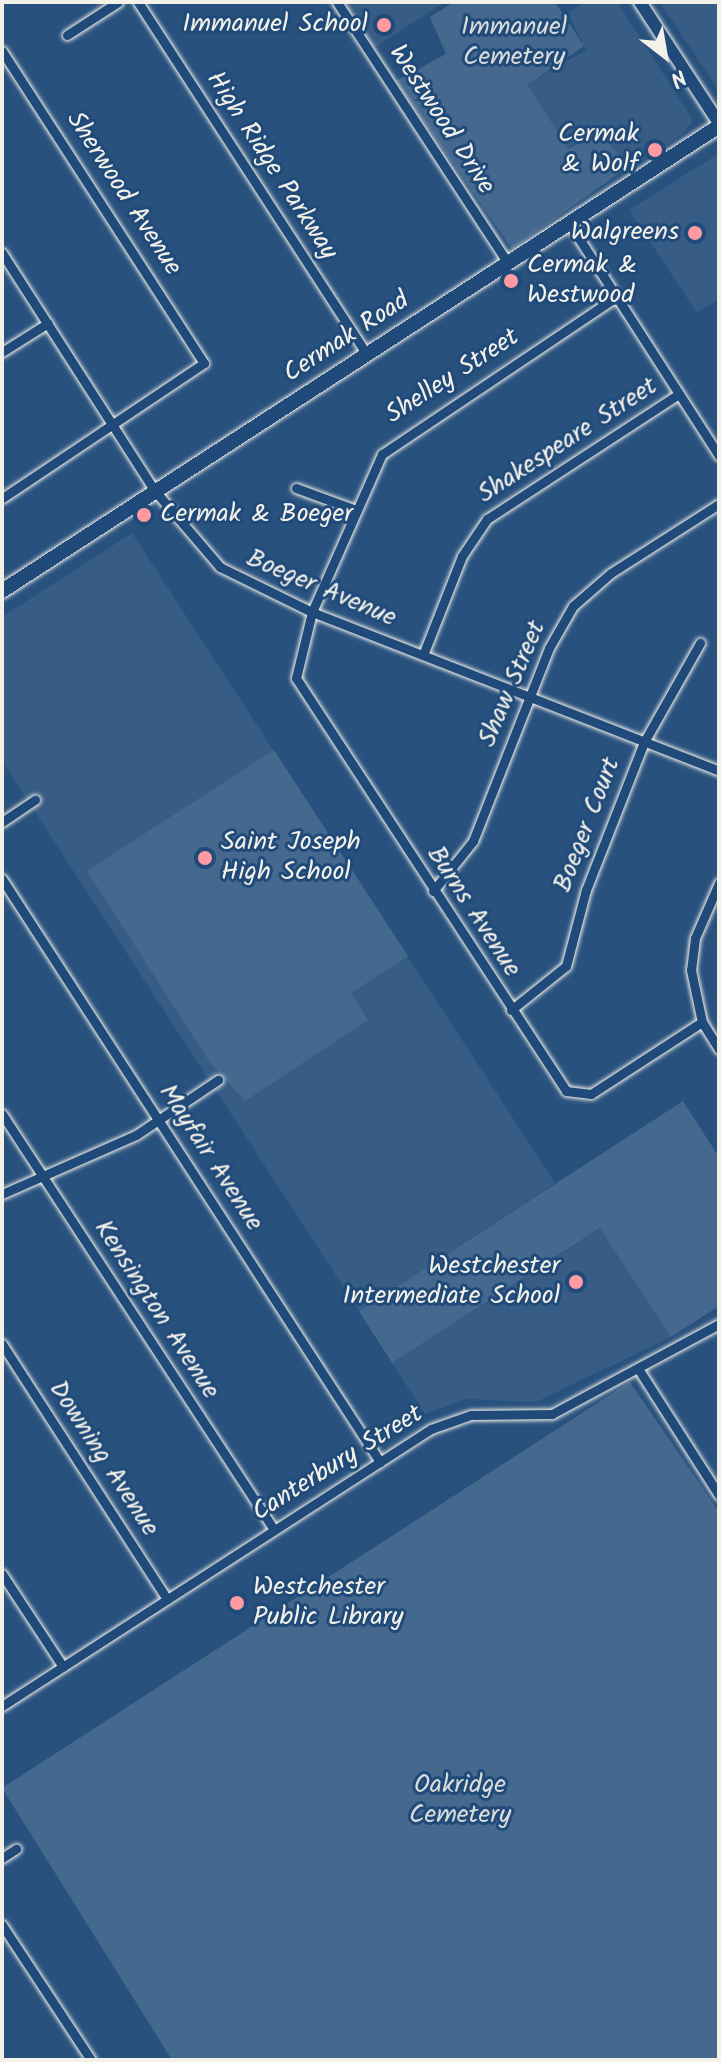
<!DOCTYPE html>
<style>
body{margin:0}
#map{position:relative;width:721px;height:2062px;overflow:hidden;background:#28517e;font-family:Kalam,sans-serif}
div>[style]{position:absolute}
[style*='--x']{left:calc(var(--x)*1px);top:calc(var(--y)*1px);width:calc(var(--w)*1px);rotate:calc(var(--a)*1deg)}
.built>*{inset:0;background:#375d86}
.green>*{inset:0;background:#45688e}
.roads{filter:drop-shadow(0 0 2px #f4f1e8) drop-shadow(0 0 2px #f4f1e8)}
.minor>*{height:9px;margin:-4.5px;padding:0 4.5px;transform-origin:4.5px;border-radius:4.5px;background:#1f4a7a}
.secondary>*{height:12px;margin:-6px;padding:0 6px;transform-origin:6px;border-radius:6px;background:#1f4a7a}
.primary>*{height:14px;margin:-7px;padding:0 7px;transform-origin:7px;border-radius:7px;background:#1f4a7a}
.dots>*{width:22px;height:22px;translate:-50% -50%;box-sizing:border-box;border:4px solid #1f4a7a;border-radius:50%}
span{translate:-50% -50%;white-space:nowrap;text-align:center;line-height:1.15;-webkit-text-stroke:6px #1f4a7a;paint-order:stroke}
.poi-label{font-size:26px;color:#f4f1e8}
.right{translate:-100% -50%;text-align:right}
.left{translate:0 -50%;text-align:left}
.park-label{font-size:26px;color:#dadcda}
.street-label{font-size:26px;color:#f4f1e8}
.frame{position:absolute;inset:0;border:4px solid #f4f1e8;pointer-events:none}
.north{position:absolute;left:625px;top:16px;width:80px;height:80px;-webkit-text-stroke:6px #1f4a7a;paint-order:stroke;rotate:149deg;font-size:22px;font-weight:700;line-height:32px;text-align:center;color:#f4f1e8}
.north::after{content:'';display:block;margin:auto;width:28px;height:36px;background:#f4f1e8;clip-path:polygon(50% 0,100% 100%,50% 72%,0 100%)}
</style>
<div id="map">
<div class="built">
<div style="clip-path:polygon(344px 2px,445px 2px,374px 48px)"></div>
<div style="clip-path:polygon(584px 2px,617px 2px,693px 120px,683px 134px,627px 170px,599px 131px,569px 149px,526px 85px,586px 50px,568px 13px)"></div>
<div style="clip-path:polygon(659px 2px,719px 2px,719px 91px,673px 22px)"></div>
<div style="clip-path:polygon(718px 154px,719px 299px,697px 313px,629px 210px)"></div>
<div style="clip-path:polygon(132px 533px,555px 1183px,359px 1311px,2px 761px,2px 617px)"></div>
<div style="clip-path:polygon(601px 1228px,671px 1337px,536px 1402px,466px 1399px,425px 1414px,392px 1363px)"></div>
</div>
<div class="green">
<div style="clip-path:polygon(454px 2px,555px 2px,584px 46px,527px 85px,569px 149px,599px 131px,628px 167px,512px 249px,396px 81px,446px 54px,430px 17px)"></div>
<div style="clip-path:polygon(274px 750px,408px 956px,351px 993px,368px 1020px,245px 1101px,209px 1061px,87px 871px)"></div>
<div style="clip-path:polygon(683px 1101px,719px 1157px,719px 1306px,671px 1337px,600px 1228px,392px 1363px,359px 1311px)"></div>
<div style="clip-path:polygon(630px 1382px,719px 1512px,719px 2060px,172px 2060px,2px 1788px)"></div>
</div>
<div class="roads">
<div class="minor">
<div style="--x:138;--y:2;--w:420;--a:57"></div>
<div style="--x:337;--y:2;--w:312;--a:56.8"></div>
<div style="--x:67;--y:35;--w:61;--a:-32.9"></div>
<div style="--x:2;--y:51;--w:372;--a:57.1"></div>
<div style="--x:204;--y:363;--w:243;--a:146.2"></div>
<div style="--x:569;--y:223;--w:277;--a:57.2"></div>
<div style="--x:2;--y:253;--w:283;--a:57.3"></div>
<div style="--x:155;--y:491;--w:100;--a:49.5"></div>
<div style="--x:220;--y:567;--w:102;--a:26.1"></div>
<div style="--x:312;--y:612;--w:437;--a:21.3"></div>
<div style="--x:616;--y:297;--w:282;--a:146.1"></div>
<div style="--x:382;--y:454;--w:173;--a:113.9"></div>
<div style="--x:312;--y:612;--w:68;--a:103.6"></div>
<div style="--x:296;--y:678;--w:493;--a:56.8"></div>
<div style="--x:566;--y:1091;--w:25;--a:7"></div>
<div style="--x:591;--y:1094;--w:132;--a:-33"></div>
<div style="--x:2;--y:352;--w:54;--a:-32.2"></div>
<div style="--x:296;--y:488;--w:61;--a:20.2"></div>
<div style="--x:423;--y:655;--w:106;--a:-68.5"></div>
<div style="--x:462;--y:556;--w:45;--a:-56"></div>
<div style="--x:487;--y:519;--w:229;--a:-33.1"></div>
<div style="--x:2;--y:822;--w:40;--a:-34"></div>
<div style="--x:2;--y:879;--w:695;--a:57.04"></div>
<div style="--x:719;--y:883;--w:60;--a:113.6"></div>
<div style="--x:695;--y:938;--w:32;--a:97"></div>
<div style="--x:691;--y:970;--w:53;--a:78.1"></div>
<div style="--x:702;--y:1022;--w:32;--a:58"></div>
<div style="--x:433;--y:891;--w:64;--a:-51.3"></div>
<div style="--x:473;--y:841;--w:207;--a:-68.5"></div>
<div style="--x:549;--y:648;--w:48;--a:-60.3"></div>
<div style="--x:573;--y:606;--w:50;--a:-41"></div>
<div style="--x:611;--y:573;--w:128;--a:-32.6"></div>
<div style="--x:511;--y:1010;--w:70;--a:-38.7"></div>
<div style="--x:566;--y:966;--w:79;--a:-75.3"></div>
<div style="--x:586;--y:890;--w:159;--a:-68.6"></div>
<div style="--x:644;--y:742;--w:114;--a:-60.5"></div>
<div style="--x:2;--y:1114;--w:497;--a:56.8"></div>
<div style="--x:2;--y:1194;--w:146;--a:-23.8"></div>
<div style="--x:136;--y:1135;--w:99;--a:-33.9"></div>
<div style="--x:2;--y:1344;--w:304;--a:57.1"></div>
<div style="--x:639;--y:1370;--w:148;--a:57.4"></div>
<div style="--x:2;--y:1574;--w:111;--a:56.7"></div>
<div style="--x:2;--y:1706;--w:511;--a:-32.85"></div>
<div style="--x:431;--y:1429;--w:42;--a:-19.3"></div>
<div style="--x:471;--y:1415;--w:81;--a:-0.7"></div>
<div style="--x:552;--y:1414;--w:190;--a:-28.3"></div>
<div style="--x:2;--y:1858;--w:17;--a:-33"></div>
<div style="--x:2;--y:1925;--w:162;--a:56.6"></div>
</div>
<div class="secondary">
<div style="--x:640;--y:2;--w:145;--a:56.9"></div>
</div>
<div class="primary">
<div style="--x:2;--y:591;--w:855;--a:-32.96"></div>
</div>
</div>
<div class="dots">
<div style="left:384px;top:25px;background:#ff9aa2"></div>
<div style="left:655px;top:150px;background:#ff9aa2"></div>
<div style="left:695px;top:233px;background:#ff9aa2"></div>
<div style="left:511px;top:281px;background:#ff9aa2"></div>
<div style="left:144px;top:515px;background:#ff9aa2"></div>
<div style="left:205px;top:858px;background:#ff9aa2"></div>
<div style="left:576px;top:1282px;background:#ff9aa2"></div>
<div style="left:237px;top:1603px;background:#ff9aa2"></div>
</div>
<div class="poi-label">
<span class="right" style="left:368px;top:25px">Immanuel School</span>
<span class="right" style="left:639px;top:150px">Cermak<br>&amp; Wolf</span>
<span class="right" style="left:679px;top:233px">Walgreens</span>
<span class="left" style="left:527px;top:281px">Cermak &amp;<br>Westwood</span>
<span class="left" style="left:160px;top:515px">Cermak &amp; Boeger</span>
<span class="left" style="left:221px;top:858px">Saint Joseph<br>High School</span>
<span class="right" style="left:560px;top:1282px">Westchester<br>Intermediate School</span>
<span class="left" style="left:253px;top:1603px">Westchester<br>Public Library</span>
</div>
<div class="park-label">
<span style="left:514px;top:43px">Immanuel<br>Cemetery</span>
<span style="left:460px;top:1801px">Oakridge<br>Cemetery</span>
</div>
<div class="street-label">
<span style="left:441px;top:120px;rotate:57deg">Westwood Drive</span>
<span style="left:271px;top:166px;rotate:57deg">High Ridge Parkway</span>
<span style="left:123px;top:194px;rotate:57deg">Sherwood Avenue</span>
<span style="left:347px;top:338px;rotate:-33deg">Cermak Road</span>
<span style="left:453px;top:377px;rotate:-33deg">Shelley Street</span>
<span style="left:568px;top:441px;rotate:-33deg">Shakespeare Street</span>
<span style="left:321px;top:589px;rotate:23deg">Boeger Avenue</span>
<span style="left:513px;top:684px;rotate:-67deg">Shaw Street</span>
<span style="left:588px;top:825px;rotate:-69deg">Boeger Court</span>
<span style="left:473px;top:912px;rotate:57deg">Burns Avenue</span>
<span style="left:210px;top:1158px;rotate:57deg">Mayfair Avenue</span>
<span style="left:156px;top:1310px;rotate:57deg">Kensington Avenue</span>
<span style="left:103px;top:1459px;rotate:57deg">Downing Avenue</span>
<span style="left:338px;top:1464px;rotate:-32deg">Canterbury Street</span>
</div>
<div class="frame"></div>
<div class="north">N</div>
</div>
